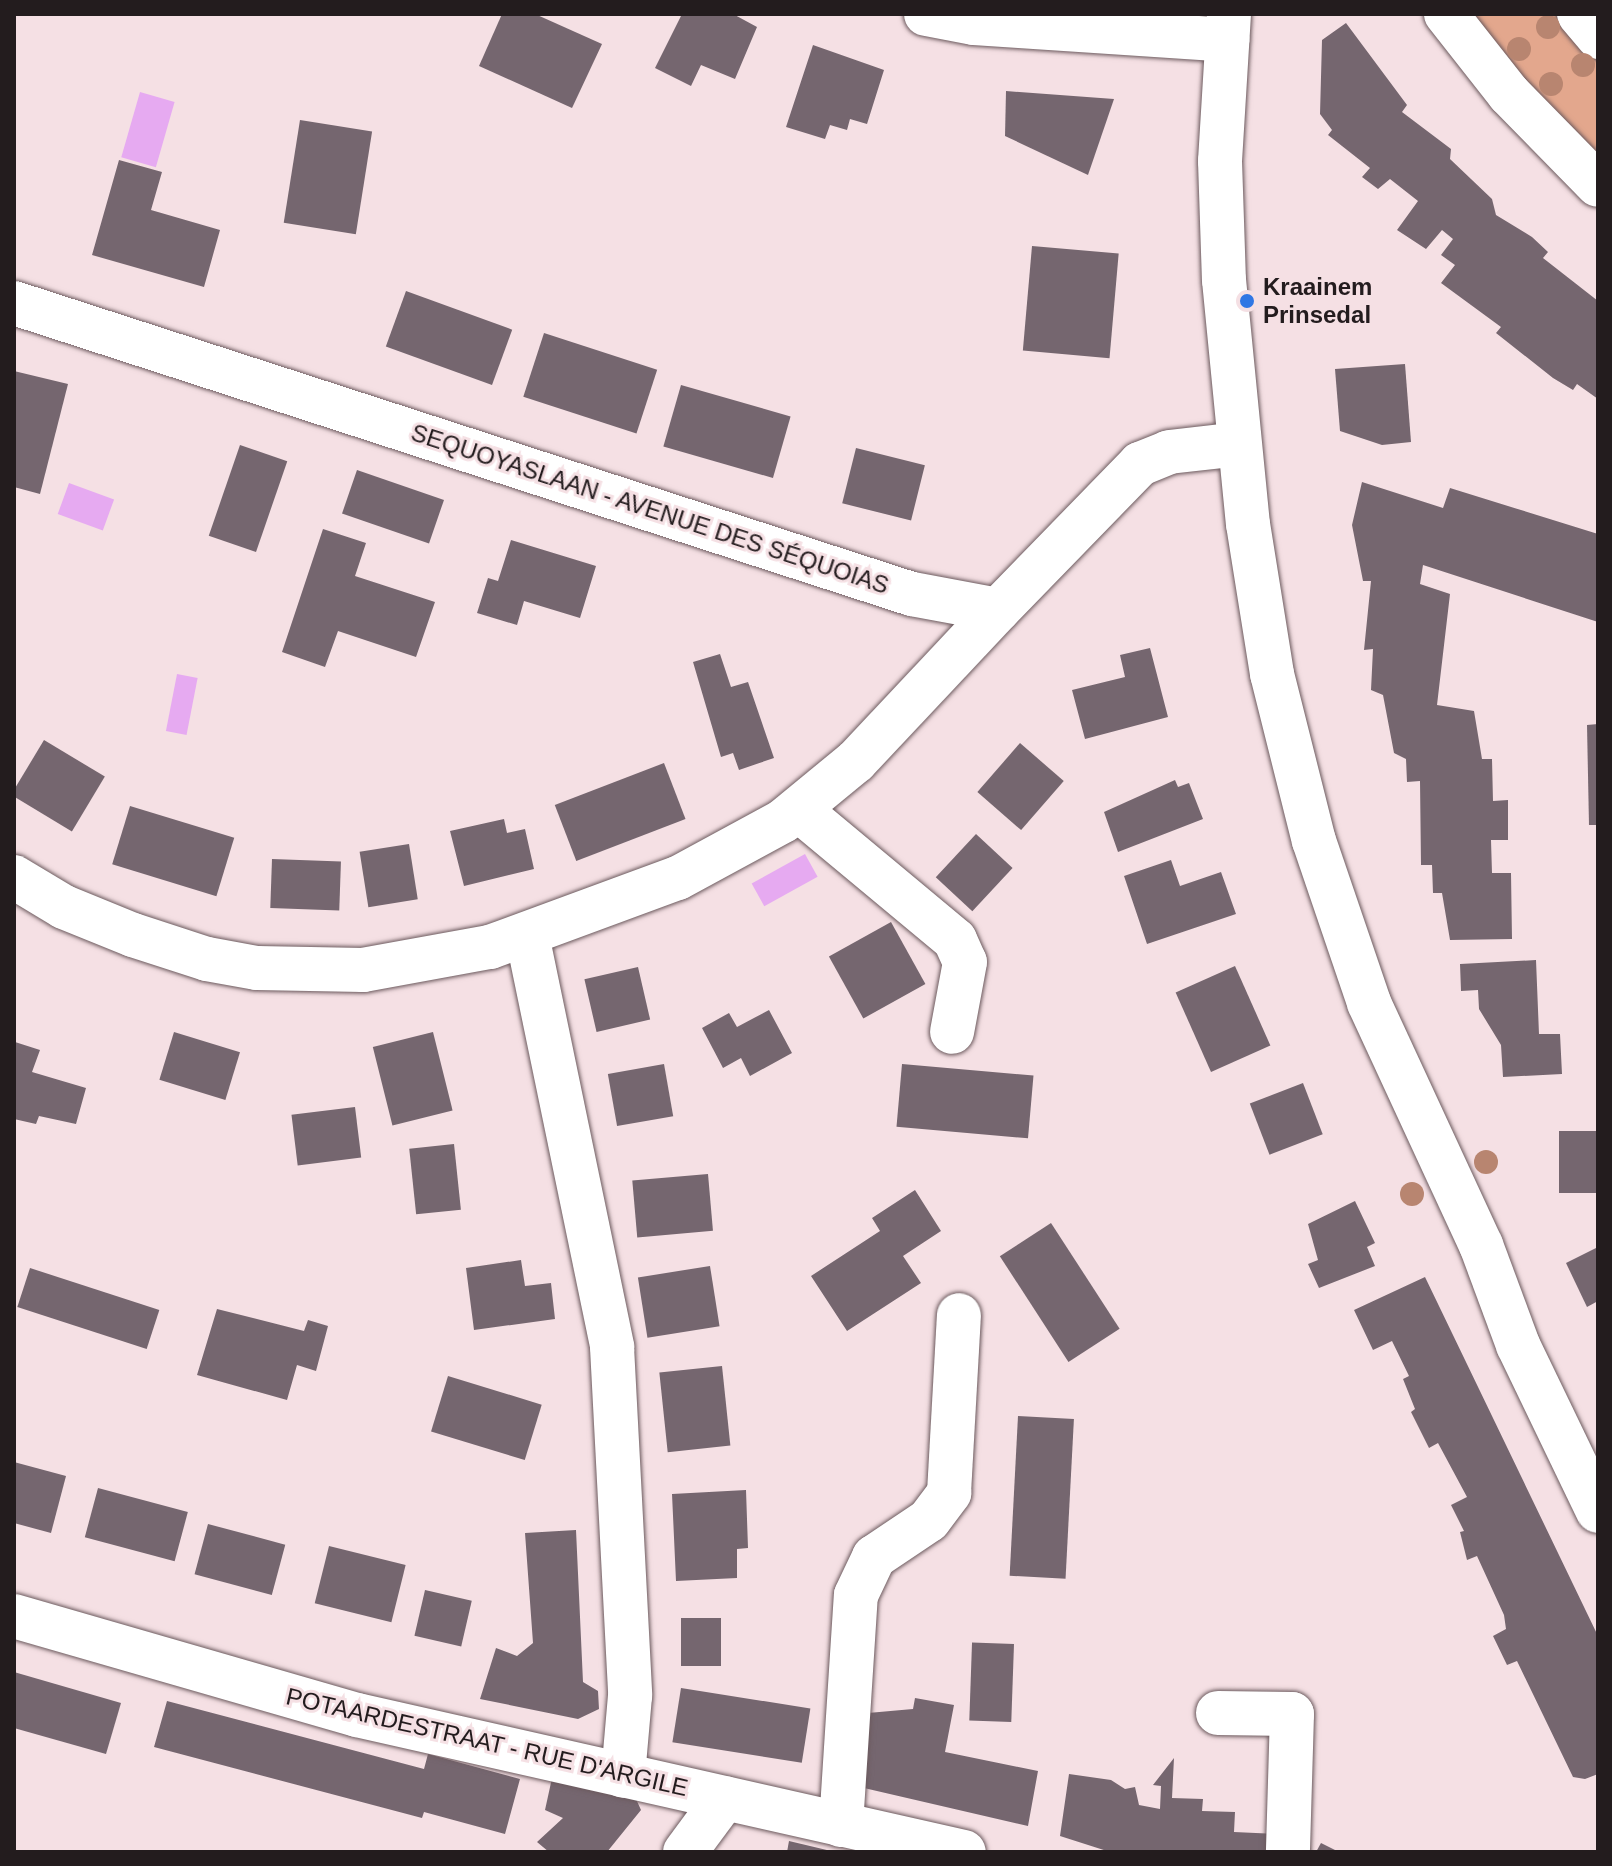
<!DOCTYPE html>
<meta charset="utf-8">
<style>
body{margin:0}
#map{position:relative;width:1612px;height:1866px;overflow:hidden;background:#f5e0e4;font-family:Arial,sans-serif}
div>[style]{position:absolute}
[style*='--x']{left:calc(var(--x)*1px);top:calc(var(--y)*1px);width:calc(var(--w)*1px);rotate:calc(var(--a)*1deg)}
.green>*{inset:0;background:#e3a78d}
.water>*{inset:0;background:#e6aaf1;transform-origin:0 0}
.building>*{inset:0;background:#75666f;transform-origin:0 0}
.roads{filter:drop-shadow(0 0 2px #6c5a5e) drop-shadow(0 0 2px #6c5a5e)}
.minor>*{height:44px;margin:-22px;padding:0 22px;transform-origin:22px;border-radius:22px;background:#fff}
.trees>*{width:24px;height:24px;margin:-12px;border-radius:50%;background:#b88570}
.dots>*{width:22px;height:22px;translate:-50% -50%;box-sizing:border-box;border:4px solid #f5e0e4;border-radius:50%}
span{translate:-50% -50%;white-space:nowrap;text-align:center;line-height:1.15;-webkit-text-stroke:6px #f5e0e4;paint-order:stroke}
.poi-label{font-size:24px;color:#231c1e;font-weight:700}
.left{translate:0 -50%;text-align:left}
.street-label{font-size:24px;color:#231c1e}
.frame{position:absolute;inset:0;border:16px solid #231c1e;pointer-events:none}
</style>
<div id="map">
<div class="green">
<div style="clip-path:polygon(1462px 14px,1563px 14px,1598px 55px,1598px 168px)"></div>
</div>
<div class="water">
<div style="left:140px;top:92px;width:36px;height:68px;rotate:16deg"></div>
<div style="left:69px;top:483px;width:48px;height:33px;rotate:20deg"></div>
<div style="left:177px;top:674px;width:21px;height:58px;rotate:11deg"></div>
<div style="left:805px;top:854px;width:26px;height:61px;rotate:61deg"></div>
</div>
<div class="building">
<div style="clip-path:polygon(502px 14px,535px 14px,602px 44px,572px 108px,479px 66px)"></div>
<div style="clip-path:polygon(682px 14px,733px 14px,757px 27px,735px 79px,701px 65px,691px 86px,655px 68px)"></div>
<div style="clip-path:polygon(1346px 23px,1407px 105px,1402px 112px,1451px 149px,1450px 159px,1492px 199px,1496px 215px,1532px 237px,1548px 252px,1543px 258px,1598px 301px,1598px 399px,1577px 384px,1573px 390px,1553px 378px,1496px 333px,1501px 327px,1441px 283px,1455px 265px,1441px 255px,1453px 239px,1442px 230px,1426px 249px,1397px 230px,1418px 201px,1390px 179px,1378px 189px,1362px 177px,1370px 168px,1328px 135px,1332px 130px,1320px 114px,1322px 40px)"></div>
<div style="clip-path:polygon(813px 45px,884px 70px,867px 124px,850px 119px,847px 130px,830px 125px,825px 139px,786px 127px)"></div>
<div style="clip-path:polygon(1006px 91px,1114px 99px,1088px 175px,1005px 136px)"></div>
<div style="left:300px;top:120px;width:73px;height:104px;rotate:9deg"></div>
<div style="clip-path:polygon(119px 160px,162px 172px,151px 210px,220px 230px,204px 287px,92px 255px)"></div>
<div style="left:1032px;top:246px;width:87px;height:105px;rotate:5deg"></div>
<div style="left:406px;top:291px;width:113px;height:59px;rotate:20deg"></div>
<div style="left:544px;top:333px;width:119px;height:67px;rotate:18deg"></div>
<div style="clip-path:polygon(1405px 364px,1411px 442px,1382px 445px,1340px 431px,1335px 369px)"></div>
<div style="clip-path:polygon(14px 371px,68px 384px,40px 494px,14px 487px)"></div>
<div style="left:681px;top:385px;width:114px;height:64px;rotate:16deg"></div>
<div style="left:240px;top:445px;width:50px;height:96px;rotate:19deg"></div>
<div style="left:856px;top:448px;width:71px;height:57px;rotate:14deg"></div>
<div style="left:357px;top:470px;width:92px;height:46px;rotate:19deg"></div>
<div style="clip-path:polygon(1362px 482px,1443px 508px,1450px 488px,1598px 534px,1598px 622px,1423px 565px,1420px 584px,1450px 594px,1437px 705px,1474px 711px,1482px 759px,1492px 759px,1493px 801px,1508px 800px,1508px 840px,1491px 840px,1492px 873px,1511px 873px,1512px 939px,1450px 940px,1442px 893px,1433px 893px,1432px 865px,1421px 865px,1420px 781px,1407px 782px,1406px 759px,1394px 753px,1383px 695px,1371px 690px,1373px 649px,1364px 650px,1371px 581px,1363px 581px,1352px 525px)"></div>
<div style="clip-path:polygon(323px 529px,366px 543px,355px 576px,435px 602px,416px 657px,338px 631px,325px 667px,282px 652px)"></div>
<div style="clip-path:polygon(511px 540px,596px 566px,580px 618px,524px 601px,517px 625px,477px 613px,488px 578px,498px 581px)"></div>
<div style="clip-path:polygon(1150px 648px,1168px 717px,1085px 739px,1072px 690px,1125px 677px,1120px 655px)"></div>
<div style="clip-path:polygon(720px 654px,731px 687px,748px 682px,774px 758px,739px 770px,733px 753px,721px 757px,693px 662px)"></div>
<div style="clip-path:polygon(1598px 724px,1598px 825px,1589px 825px,1587px 725px)"></div>
<div style="left:44px;top:740px;width:71px;height:64px;rotate:31deg"></div>
<div style="left:1020px;top:743px;width:58px;height:65px;rotate:41deg"></div>
<div style="left:664px;top:763px;width:60px;height:117px;rotate:69deg"></div>
<div style="clip-path:polygon(1175px 780px,1178px 787px,1189px 783px,1203px 819px,1118px 852px,1104px 812px)"></div>
<div style="left:130px;top:806px;width:109px;height:61px;rotate:17deg"></div>
<div style="clip-path:polygon(504px 819px,507px 833px,525px 829px,534px 869px,464px 886px,450px 831px)"></div>
<div style="left:976px;top:834px;width:50px;height:59px;rotate:43deg"></div>
<div style="left:409px;top:844px;width:56px;height:50px;rotate:81deg"></div>
<div style="left:272px;top:859px;width:69px;height:49px;rotate:2deg"></div>
<div style="clip-path:polygon(1171px 860px,1180px 886px,1221px 872px,1236px 914px,1147px 944px,1124px 876px)"></div>
<div style="left:891px;top:922px;width:71px;height:71px;rotate:61deg"></div>
<div style="clip-path:polygon(1536px 960px,1539px 1034px,1560px 1034px,1562px 1074px,1503px 1077px,1501px 1045px,1479px 1009px,1478px 990px,1461px 991px,1460px 964px)"></div>
<div style="left:1235px;top:966px;width:87px;height:65px;rotate:66deg"></div>
<div style="left:638px;top:967px;width:54px;height:55px;rotate:77deg"></div>
<div style="clip-path:polygon(769px 1010px,792px 1053px,750px 1076px,741px 1058px,723px 1068px,702px 1028px,729px 1013px,737px 1027px)"></div>
<div style="left:174px;top:1032px;width:69px;height:50px;rotate:17deg"></div>
<div style="left:433px;top:1032px;width:81px;height:62px;rotate:76deg"></div>
<div style="clip-path:polygon(15px 1042px,40px 1050px,32px 1072px,86px 1088px,76px 1124px,39px 1116px,36px 1124px,14px 1119px)"></div>
<div style="left:664px;top:1064px;width:53px;height:57px;rotate:80deg"></div>
<div style="left:902px;top:1064px;width:132px;height:63px;rotate:5deg"></div>
<div style="left:1303px;top:1083px;width:55px;height:57px;rotate:69deg"></div>
<div style="left:355px;top:1107px;width:51px;height:64px;rotate:83deg"></div>
<div style="left:1559px;top:1131px;width:39px;height:62px"></div>
<div style="left:454px;top:1144px;width:66px;height:45px;rotate:84deg"></div>
<div style="left:708px;top:1174px;width:57px;height:76px;rotate:85deg"></div>
<div style="clip-path:polygon(915px 1190px,941px 1231px,903px 1256px,921px 1283px,847px 1331px,811px 1276px,880px 1231px,872px 1218px)"></div>
<div style="clip-path:polygon(1355px 1201px,1375px 1243px,1367px 1247px,1375px 1266px,1319px 1288px,1308px 1264px,1318px 1260px,1308px 1224px)"></div>
<div style="left:1051px;top:1223px;width:126px;height:61px;rotate:57deg"></div>
<div style="clip-path:polygon(1598px 1247px,1598px 1301px,1587px 1307px,1566px 1263px)"></div>
<div style="clip-path:polygon(521px 1260px,525px 1286px,551px 1283px,555px 1319px,474px 1330px,466px 1268px)"></div>
<div style="left:710px;top:1266px;width:61px;height:73px;rotate:81deg"></div>
<div style="left:30px;top:1268px;width:136px;height:41px;rotate:18deg"></div>
<div style="clip-path:polygon(1425px 1277px,1598px 1636px,1598px 1774px,1585px 1779px,1573px 1777px,1517px 1661px,1507px 1665px,1493px 1636px,1506px 1629px,1504px 1615px,1477px 1556px,1467px 1560px,1460px 1532px,1464px 1531px,1451px 1505px,1467px 1497px,1438px 1443px,1429px 1448px,1411px 1412px,1415px 1409px,1403px 1379px,1409px 1376px,1392px 1341px,1373px 1350px,1354px 1310px)"></div>
<div style="clip-path:polygon(217px 1309px,304px 1331px,308px 1320px,328px 1326px,316px 1371px,297px 1365px,287px 1400px,197px 1375px)"></div>
<div style="left:722px;top:1366px;width:80px;height:63px;rotate:84deg"></div>
<div style="left:448px;top:1376px;width:98px;height:58px;rotate:17deg"></div>
<div style="left:1018px;top:1416px;width:56px;height:160px;rotate:3deg"></div>
<div style="clip-path:polygon(14px 1462px,66px 1476px,51px 1533px,14px 1523px)"></div>
<div style="left:98px;top:1488px;width:93px;height:51px;rotate:15deg"></div>
<div style="clip-path:polygon(746px 1490px,748px 1548px,737px 1549px,737px 1578px,676px 1581px,672px 1494px)"></div>
<div style="left:208px;top:1524px;width:80px;height:52px;rotate:15deg"></div>
<div style="clip-path:polygon(576px 1530px,583px 1682px,598px 1691px,599px 1709px,578px 1719px,480px 1699px,496px 1648px,517px 1656px,533px 1643px,525px 1533px)"></div>
<div style="left:329px;top:1546px;width:79px;height:59px;rotate:14deg"></div>
<div style="left:425px;top:1590px;width:48px;height:47px;rotate:13deg"></div>
<div style="left:681px;top:1618px;width:40px;height:48px"></div>
<div style="left:1014px;top:1644px;width:78px;height:42px;rotate:92deg"></div>
<div style="clip-path:polygon(14px 1672px,121px 1703px,106px 1754px,14px 1728px)"></div>
<div style="left:681px;top:1688px;width:131px;height:55px;rotate:9deg"></div>
<div style="clip-path:polygon(915px 1698px,954px 1705px,945px 1752px,1038px 1771px,1028px 1826px,864px 1788px,868px 1713px,913px 1709px)"></div>
<div style="clip-path:polygon(167px 1701px,424px 1769px,428px 1754px,520px 1779px,505px 1834px,424px 1812px,422px 1818px,154px 1747px)"></div>
<div style="clip-path:polygon(1174px 1758px,1172px 1798px,1203px 1799px,1202px 1811px,1235px 1812px,1234px 1832px,1280px 1834px,1279px 1852px,1110px 1852px,1060px 1836px,1069px 1774px,1111px 1780px,1125px 1789px,1135px 1787px,1139px 1805px,1160px 1809px,1161px 1786px,1153px 1785px)"></div>
<div style="clip-path:polygon(552px 1778px,636px 1799px,641px 1810px,607px 1852px,549px 1852px,537px 1842px,563px 1818px,545px 1810px)"></div>
<div style="clip-path:polygon(789px 1841px,831px 1851px,831px 1852px,787px 1852px)"></div>
<div style="clip-path:polygon(1321px 1843px,1339px 1852px,1316px 1852px)"></div>
</div>
<div class="roads">
<div class="minor">
<div style="--x:926;--y:14;--w:49;--a:10.6"></div>
<div style="--x:974;--y:23;--w:254;--a:3.8"></div>
<div style="--x:1229;--y:14;--w:147;--a:93.5"></div>
<div style="--x:1220;--y:161;--w:119;--a:88.1"></div>
<div style="--x:1224;--y:280;--w:245;--a:84.4"></div>
<div style="--x:1248;--y:524;--w:152;--a:80.9"></div>
<div style="--x:1272;--y:674;--w:172;--a:75.9"></div>
<div style="--x:1314;--y:841;--w:171;--a:71.2"></div>
<div style="--x:1369;--y:1003;--w:267;--a:65.2"></div>
<div style="--x:1481;--y:1245;--w:107;--a:69.7"></div>
<div style="--x:1518;--y:1345;--w:184;--a:64.3"></div>
<div style="--x:1446;--y:14;--w:102;--a:51.8"></div>
<div style="--x:1509;--y:94;--w:127;--a:45.6"></div>
<div style="--x:1579;--y:14;--w:30;--a:50"></div>
<div style="--x:14;--y:303;--w:944;--a:17.96"></div>
<div style="--x:912;--y:594;--w:87;--a:10.5"></div>
<div style="--x:998;--y:610;--w:204;--a:-45.8"></div>
<div style="--x:1140;--y:464;--w:31;--a:-22"></div>
<div style="--x:1169;--y:452;--w:70;--a:-6.5"></div>
<div style="--x:799;--y:810;--w:203;--a:39.8"></div>
<div style="--x:955;--y:940;--w:24;--a:66"></div>
<div style="--x:965;--y:962;--w:71;--a:100.5"></div>
<div style="--x:14;--y:877;--w:58;--a:31"></div>
<div style="--x:64;--y:907;--w:74;--a:22.1"></div>
<div style="--x:133;--y:935;--w:78;--a:18"></div>
<div style="--x:207;--y:959;--w:51;--a:10.2"></div>
<div style="--x:257;--y:968;--w:106;--a:1.1"></div>
<div style="--x:363;--y:970;--w:129;--a:-10.3"></div>
<div style="--x:490;--y:947;--w:200;--a:-20.2"></div>
<div style="--x:678;--y:878;--w:119;--a:-28.5"></div>
<div style="--x:783;--y:821;--w:94;--a:-39.4"></div>
<div style="--x:856;--y:761;--w:207;--a:-46.8"></div>
<div style="--x:527;--y:935;--w:421;--a:78.3"></div>
<div style="--x:612;--y:1347;--w:349;--a:87"></div>
<div style="--x:630;--y:1696;--w:80;--a:95"></div>
<div style="--x:14;--y:1616;--w:357;--a:16.1"></div>
<div style="--x:357;--y:1715;--w:622;--a:12.72"></div>
<div style="--x:1218;--y:1713;--w:74;--a:0.8"></div>
<div style="--x:1292;--y:1714;--w:138;--a:91.7"></div>
<div style="--x:841;--y:1825;--w:230;--a:-86.3"></div>
<div style="--x:856;--y:1595;--w:42;--a:-64.7"></div>
<div style="--x:874;--y:1557;--w:66;--a:-33.9"></div>
<div style="--x:929;--y:1520;--w:34;--a:-53"></div>
<div style="--x:949;--y:1493;--w:178;--a:-86.8"></div>
<div style="--x:685;--y:1852;--w:67;--a:-53.5"></div>
</div>
</div>
<div class="trees">
<div style="left:1548px;top:27px"></div>
<div style="left:1519px;top:49px"></div>
<div style="left:1583px;top:65px"></div>
<div style="left:1551px;top:84px"></div>
<div style="left:1486px;top:1162px"></div>
<div style="left:1412px;top:1194px"></div>
</div>
<div class="dots">
<div style="left:1247px;top:301px;background:#3077e4"></div>
</div>
<div class="poi-label">
<span class="left" style="left:1263px;top:301px">Kraainem<br>Prinsedal</span>
</div>
<div class="street-label">
<span style="left:650px;top:509px;rotate:18deg">SEQUOYASLAAN - AVENUE DES SÉQUOIAS</span>
<span style="left:487px;top:1742px;rotate:13deg">POTAARDESTRAAT - RUE D'ARGILE</span>
</div>
<div class="frame"></div>
</div>
